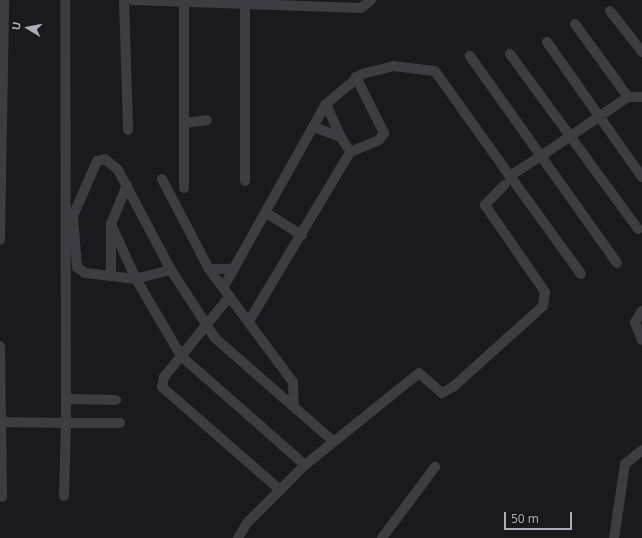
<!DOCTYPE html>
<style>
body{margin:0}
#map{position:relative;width:642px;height:538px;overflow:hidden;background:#1a191b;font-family:"Noto Sans",sans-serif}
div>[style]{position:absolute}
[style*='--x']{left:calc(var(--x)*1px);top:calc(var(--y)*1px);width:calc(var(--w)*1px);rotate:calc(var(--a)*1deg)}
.street>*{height:10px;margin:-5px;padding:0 5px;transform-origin:5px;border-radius:5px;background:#3d3c43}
span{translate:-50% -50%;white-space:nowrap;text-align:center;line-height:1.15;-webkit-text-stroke:3px #151417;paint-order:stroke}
.north{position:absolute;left:8px;top:8px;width:40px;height:40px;-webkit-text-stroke:3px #151417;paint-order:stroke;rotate:280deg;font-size:11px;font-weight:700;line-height:16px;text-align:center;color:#acacbb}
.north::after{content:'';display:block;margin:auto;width:14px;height:18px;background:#acacbb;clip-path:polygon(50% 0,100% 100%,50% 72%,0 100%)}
.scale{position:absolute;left:504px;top:512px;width:68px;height:18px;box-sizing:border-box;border:2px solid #acacbb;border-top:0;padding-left:5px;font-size:12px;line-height:14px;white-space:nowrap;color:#acacbb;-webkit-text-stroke:3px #151417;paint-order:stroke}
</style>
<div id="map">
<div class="street">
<div style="--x:124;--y:0;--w:130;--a:88.2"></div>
<div style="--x:133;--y:0;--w:228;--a:2"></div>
<div style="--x:361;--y:8;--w:13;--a:-39"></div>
<div style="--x:245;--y:0;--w:181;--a:90"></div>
<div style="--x:184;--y:3;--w:185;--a:90"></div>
<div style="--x:610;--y:11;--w:52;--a:52"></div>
<div style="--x:575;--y:24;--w:90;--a:54"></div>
<div style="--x:547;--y:42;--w:165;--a:54.9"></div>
<div style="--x:510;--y:54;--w:217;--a:53.8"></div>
<div style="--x:326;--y:104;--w:36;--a:66"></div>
<div style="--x:184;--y:123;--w:23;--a:-7"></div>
<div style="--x:350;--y:152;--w:31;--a:-22"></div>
<div style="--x:379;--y:140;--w:9;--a:-54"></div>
<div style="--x:384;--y:133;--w:63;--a:-116.6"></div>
<div style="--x:510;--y:176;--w:121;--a:54.1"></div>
<div style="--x:162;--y:179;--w:102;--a:62.4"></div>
<div style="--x:209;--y:269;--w:141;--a:53.4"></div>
<div style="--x:293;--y:382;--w:24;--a:88"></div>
<div style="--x:268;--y:214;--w:40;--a:32"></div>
<div style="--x:111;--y:224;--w:60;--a:65.6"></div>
<div style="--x:136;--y:279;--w:89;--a:59.7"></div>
<div style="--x:181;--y:356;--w:165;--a:41.3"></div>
<div style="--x:0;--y:240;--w:240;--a:-89"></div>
<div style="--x:617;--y:263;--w:131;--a:-125.4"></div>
<div style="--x:541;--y:156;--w:105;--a:-34.1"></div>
<div style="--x:628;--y:97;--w:14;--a:0"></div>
<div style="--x:209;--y:269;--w:25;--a:0"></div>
<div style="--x:171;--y:270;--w:36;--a:166"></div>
<div style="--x:136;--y:279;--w:51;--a:-173.3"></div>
<div style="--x:85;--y:273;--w:10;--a:-143"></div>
<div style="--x:77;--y:267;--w:51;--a:-94.5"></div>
<div style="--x:73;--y:216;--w:60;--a:-66.4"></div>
<div style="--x:97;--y:161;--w:8;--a:-14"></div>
<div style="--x:105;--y:159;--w:17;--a:40"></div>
<div style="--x:118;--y:170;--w:113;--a:62.1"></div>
<div style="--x:171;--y:270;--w:81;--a:57.1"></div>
<div style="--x:215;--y:338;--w:157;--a:41.1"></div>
<div style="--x:111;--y:276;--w:52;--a:-90"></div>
<div style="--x:111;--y:224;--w:42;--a:-67.7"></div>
<div style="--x:223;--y:288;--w:211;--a:-60.8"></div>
<div style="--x:326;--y:104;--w:47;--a:-39.8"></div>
<div style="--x:362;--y:74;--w:32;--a:-14"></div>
<div style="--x:393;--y:66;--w:42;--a:6.8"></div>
<div style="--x:435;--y:71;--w:129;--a:54.5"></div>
<div style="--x:510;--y:176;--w:37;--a:-33"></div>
<div style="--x:541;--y:156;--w:123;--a:-125.4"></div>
<div style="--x:230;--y:296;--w:104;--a:129.2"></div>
<div style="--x:164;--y:377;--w:10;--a:101"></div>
<div style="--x:162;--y:387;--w:157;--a:41.1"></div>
<div style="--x:642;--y:311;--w:13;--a:122"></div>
<div style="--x:635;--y:322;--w:19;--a:69"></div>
<div style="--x:249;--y:321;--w:197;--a:-59.1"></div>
<div style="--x:350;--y:152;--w:17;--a:-121"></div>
<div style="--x:341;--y:137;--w:29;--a:-160"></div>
<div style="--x:0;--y:346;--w:151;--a:89.2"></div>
<div style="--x:66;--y:399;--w:50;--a:1.1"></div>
<div style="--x:0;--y:422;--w:66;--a:0.9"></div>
<div style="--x:66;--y:423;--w:423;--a:-90.1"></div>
<div style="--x:64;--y:496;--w:73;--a:-88.4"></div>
<div style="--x:66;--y:423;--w:54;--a:0"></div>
<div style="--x:238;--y:538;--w:17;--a:-59"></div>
<div style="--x:247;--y:523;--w:82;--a:-45"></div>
<div style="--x:305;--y:465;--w:146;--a:-38.9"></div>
<div style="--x:419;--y:373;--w:30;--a:41"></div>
<div style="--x:442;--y:393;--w:13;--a:-29"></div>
<div style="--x:453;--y:387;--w:121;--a:-42"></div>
<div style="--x:543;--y:306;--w:14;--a:-82"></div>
<div style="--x:545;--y:292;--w:106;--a:-124.6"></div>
<div style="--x:485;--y:205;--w:28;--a:-46"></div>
<div style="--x:382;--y:538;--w:89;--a:-53.3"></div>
<div style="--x:614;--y:538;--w:75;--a:-81.5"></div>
<div style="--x:625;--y:464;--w:22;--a:-39"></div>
</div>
<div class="north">U</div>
<div class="scale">50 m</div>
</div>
